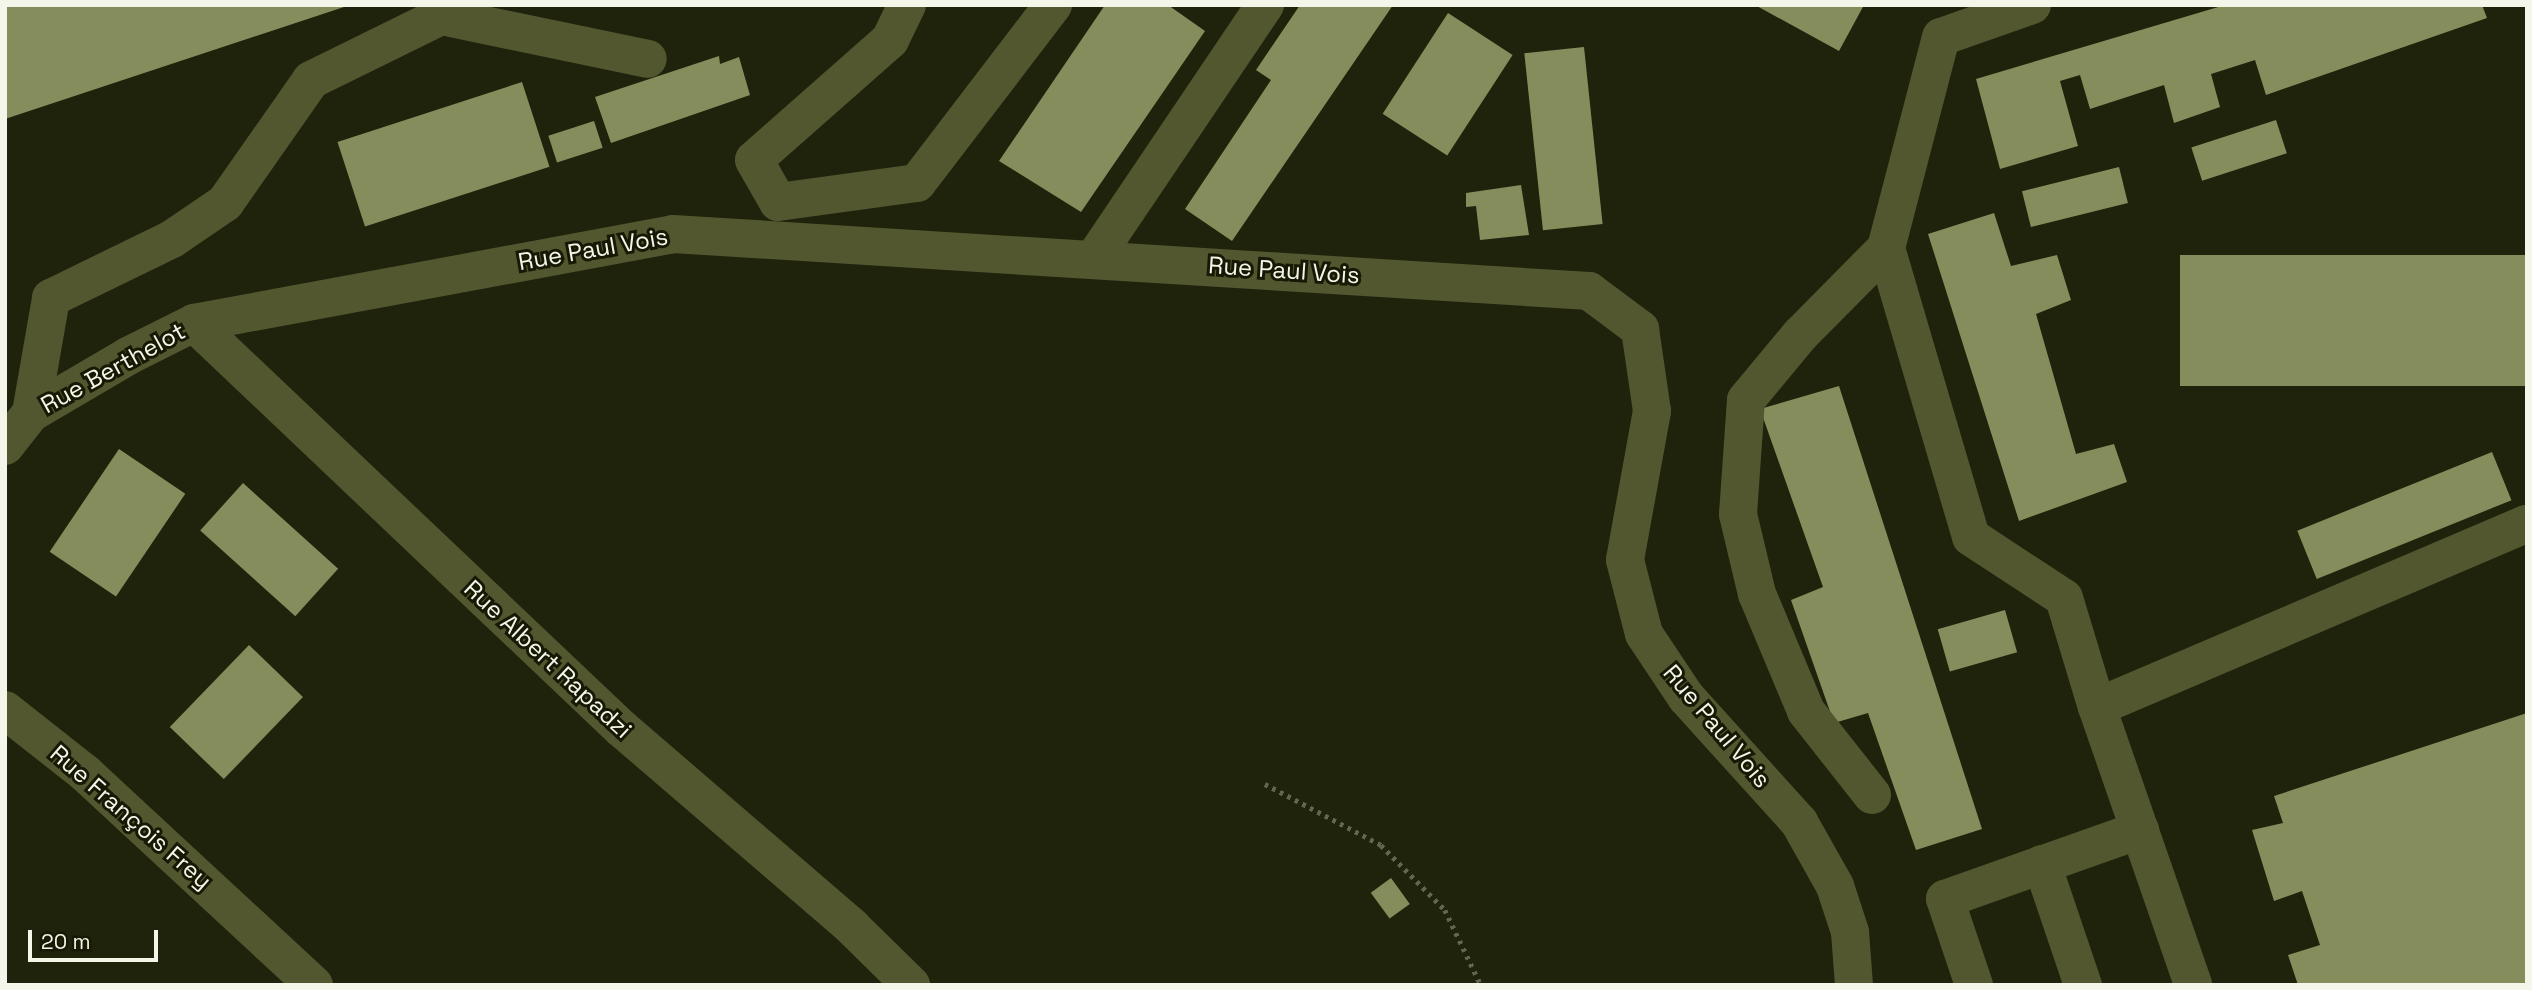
<!DOCTYPE html>
<meta charset="utf-8">
<style>
body{margin:0}
#map{position:relative;width:2532px;height:990px;overflow:hidden;background:#20230c;font-family:"Space Grotesk",sans-serif}
div>[style]{position:absolute}
[style*='--x']{left:calc(var(--x)*1px);top:calc(var(--y)*1px);width:calc(var(--w)*1px);rotate:calc(var(--a)*1deg)}
.building>*{inset:0;background:#868d5c;transform-origin:0 0}
.path>*{height:4.5px;margin-top:-2.25px;transform-origin:0;background:repeating-linear-gradient(90deg,#626550 0 3.5px,transparent 0 8.5px)}
.minor>*{height:38px;margin:-19px;padding:0 19px;transform-origin:19px;border-radius:19px;background:#525730}
span{translate:-50% -50%;white-space:nowrap;text-align:center;line-height:1.15;-webkit-text-stroke:6px #171904;paint-order:stroke}
.street-label{font-size:24px;color:#f3f6e8}
.frame{position:absolute;inset:0;border:7px solid #f3f6e8;pointer-events:none}
.scale{position:absolute;left:28px;top:930px;width:130px;height:32px;box-sizing:border-box;border:4px solid #f3f6e8;border-top:0;padding-left:9px;font-size:21px;line-height:24px;white-space:nowrap;color:#f3f6e8;-webkit-text-stroke:5px #171904;paint-order:stroke}
</style>
<div id="map">
<div class="building">
<div style="clip-path:polygon(5px 5px,347px 5px,347px 6px,5px 119px)"></div>
<div style="clip-path:polygon(1105px 5px,1168px 5px,1205px 31px,1081px 212px,999px 161px)"></div>
<div style="clip-path:polygon(1300px 5px,1393px 5px,1232px 241px,1185px 209px,1271px 80px,1256px 70px)"></div>
<div style="clip-path:polygon(1755px 5px,1864px 5px,1839px 51px)"></div>
<div style="clip-path:polygon(2225px 5px,2482px 5px,2487px 18px,2266px 95px,2255px 60px,2211px 74px,2220px 107px,2174px 123px,2164px 85px,2090px 109px,2080px 75px,2060px 81px,2078px 146px,2000px 169px,1976px 79px)"></div>
<div style="left:1448px;top:13px;width:77px;height:120px;rotate:33deg"></div>
<div style="left:1584px;top:47px;width:178px;height:60px;rotate:84deg"></div>
<div style="clip-path:polygon(719px 56px,720px 64px,739px 57px,750px 95px,611px 143px,595px 97px)"></div>
<div style="left:522px;top:82px;width:89px;height:194px;rotate:72deg"></div>
<div style="left:2276px;top:120px;width:35px;height:89px;rotate:72deg"></div>
<div style="left:594px;top:121px;width:28px;height:48px;rotate:72deg"></div>
<div style="left:2119px;top:167px;width:37px;height:100px;rotate:76deg"></div>
<div style="clip-path:polygon(1521px 185px,1529px 235px,1480px 240px,1476px 206px,1466px 207px,1466px 193px)"></div>
<div style="clip-path:polygon(1994px 213px,2011px 266px,2057px 255px,2071px 300px,2036px 314px,2076px 454px,2114px 444px,2127px 482px,2019px 521px,1928px 234px)"></div>
<div style="left:2527px;top:255px;width:131px;height:347px;rotate:90deg"></div>
<div style="clip-path:polygon(1839px 386px,1982px 829px,1916px 850px,1868px 713px,1834px 723px,1791px 600px,1823px 587px,1760px 409px)"></div>
<div style="left:119px;top:449px;width:80px;height:124px;rotate:34deg"></div>
<div style="left:2492px;top:452px;width:52px;height:210px;rotate:68deg"></div>
<div style="left:243px;top:483px;width:128px;height:64px;rotate:42deg"></div>
<div style="left:2005px;top:610px;width:44px;height:70px;rotate:74deg"></div>
<div style="left:249px;top:645px;width:75px;height:114px;rotate:44deg"></div>
<div style="clip-path:polygon(2527px 713px,2527px 985px,2298px 985px,2288px 955px,2320px 945px,2302px 891px,2274px 901px,2252px 830px,2283px 823px,2274px 796px)"></div>
<div style="left:1391px;top:878px;width:32px;height:25px;rotate:54deg"></div>
</div>
<div class="path">
<div style="--x:1265;--y:784;--w:131;--a:27.7"></div>
<div style="--x:1381;--y:845;--w:91;--a:45.4"></div>
<div style="--x:1445;--y:910;--w:83;--a:64.4"></div>
</div>
<div class="minor">
<div style="--x:907;--y:5;--w:39;--a:116"></div>
<div style="--x:890;--y:40;--w:181;--a:138.6"></div>
<div style="--x:754;--y:160;--w:48;--a:60.3"></div>
<div style="--x:778;--y:202;--w:140;--a:-7.8"></div>
<div style="--x:917;--y:183;--w:224;--a:-52.6"></div>
<div style="--x:2032;--y:5;--w:96;--a:160.6"></div>
<div style="--x:1941;--y:37;--w:218;--a:104.6"></div>
<div style="--x:1886;--y:248;--w:301;--a:73.6"></div>
<div style="--x:1971;--y:537;--w:111;--a:33.3"></div>
<div style="--x:2064;--y:598;--w:114;--a:73.2"></div>
<div style="--x:2097;--y:707;--w:294;--a:70.9"></div>
<div style="--x:1095;--y:257;--w:304;--a:-56"></div>
<div style="--x:194;--y:323;--w:589;--a:43.49"></div>
<div style="--x:621;--y:728;--w:305;--a:40.7"></div>
<div style="--x:852;--y:927;--w:83;--a:44.5"></div>
<div style="--x:31;--y:413;--w:117;--a:-80.1"></div>
<div style="--x:51;--y:298;--w:135;--a:-26"></div>
<div style="--x:172;--y:239;--w:64;--a:-34.2"></div>
<div style="--x:225;--y:203;--w:150;--a:-55"></div>
<div style="--x:311;--y:80;--w:145;--a:-26.2"></div>
<div style="--x:441;--y:16;--w:211;--a:11.7"></div>
<div style="--x:5;--y:446;--w:42;--a:-51.8"></div>
<div style="--x:31;--y:413;--w:113;--a:-30.4"></div>
<div style="--x:128;--y:356;--w:74;--a:-26.6"></div>
<div style="--x:194;--y:323;--w:487;--a:-10.5"></div>
<div style="--x:673;--y:234;--w:918;--a:3.56"></div>
<div style="--x:1589;--y:291;--w:64;--a:36.7"></div>
<div style="--x:1640;--y:329;--w:83;--a:81.7"></div>
<div style="--x:1652;--y:411;--w:151;--a:100.3"></div>
<div style="--x:1625;--y:560;--w:76;--a:75.6"></div>
<div style="--x:1644;--y:634;--w:76;--a:56.3"></div>
<div style="--x:1686;--y:697;--w:169;--a:47.9"></div>
<div style="--x:1799;--y:822;--w:73;--a:60.6"></div>
<div style="--x:1835;--y:886;--w:48;--a:71.9"></div>
<div style="--x:1850;--y:932;--w:53;--a:85.7"></div>
<div style="--x:2097;--y:707;--w:467;--a:-23.1"></div>
<div style="--x:5;--y:710;--w:102;--a:38.2"></div>
<div style="--x:85;--y:773;--w:312;--a:42.8"></div>
<div style="--x:1872;--y:795;--w:107;--a:-128.2"></div>
<div style="--x:1806;--y:711;--w:127;--a:-112.7"></div>
<div style="--x:1757;--y:594;--w:82;--a:-103.4"></div>
<div style="--x:1738;--y:514;--w:114;--a:-86"></div>
<div style="--x:1746;--y:400;--w:85;--a:-50.3"></div>
<div style="--x:1800;--y:335;--w:122;--a:-45.3"></div>
<div style="--x:2042;--y:864;--w:128;--a:71.3"></div>
<div style="--x:1974;--y:985;--w:91;--a:-108.6"></div>
<div style="--x:1945;--y:899;--w:207;--a:-19.5"></div>
</div>
<div class="street-label">
<span style="left:593px;top:249px;rotate:-10deg">Rue Paul Vois</span>
<span style="left:1284px;top:270px;rotate:4deg">Rue Paul Vois</span>
<span style="left:113px;top:368px;rotate:-29deg">Rue Berthelot</span>
<span style="left:548px;top:659px;rotate:43deg">Rue Albert Rapadzi</span>
<span style="left:1717px;top:726px;rotate:50deg">Rue Paul Vois</span>
<span style="left:131px;top:817px;rotate:41deg">Rue François Frey</span>
</div>
<div class="frame"></div>
<div class="scale">20 m</div>
</div>
